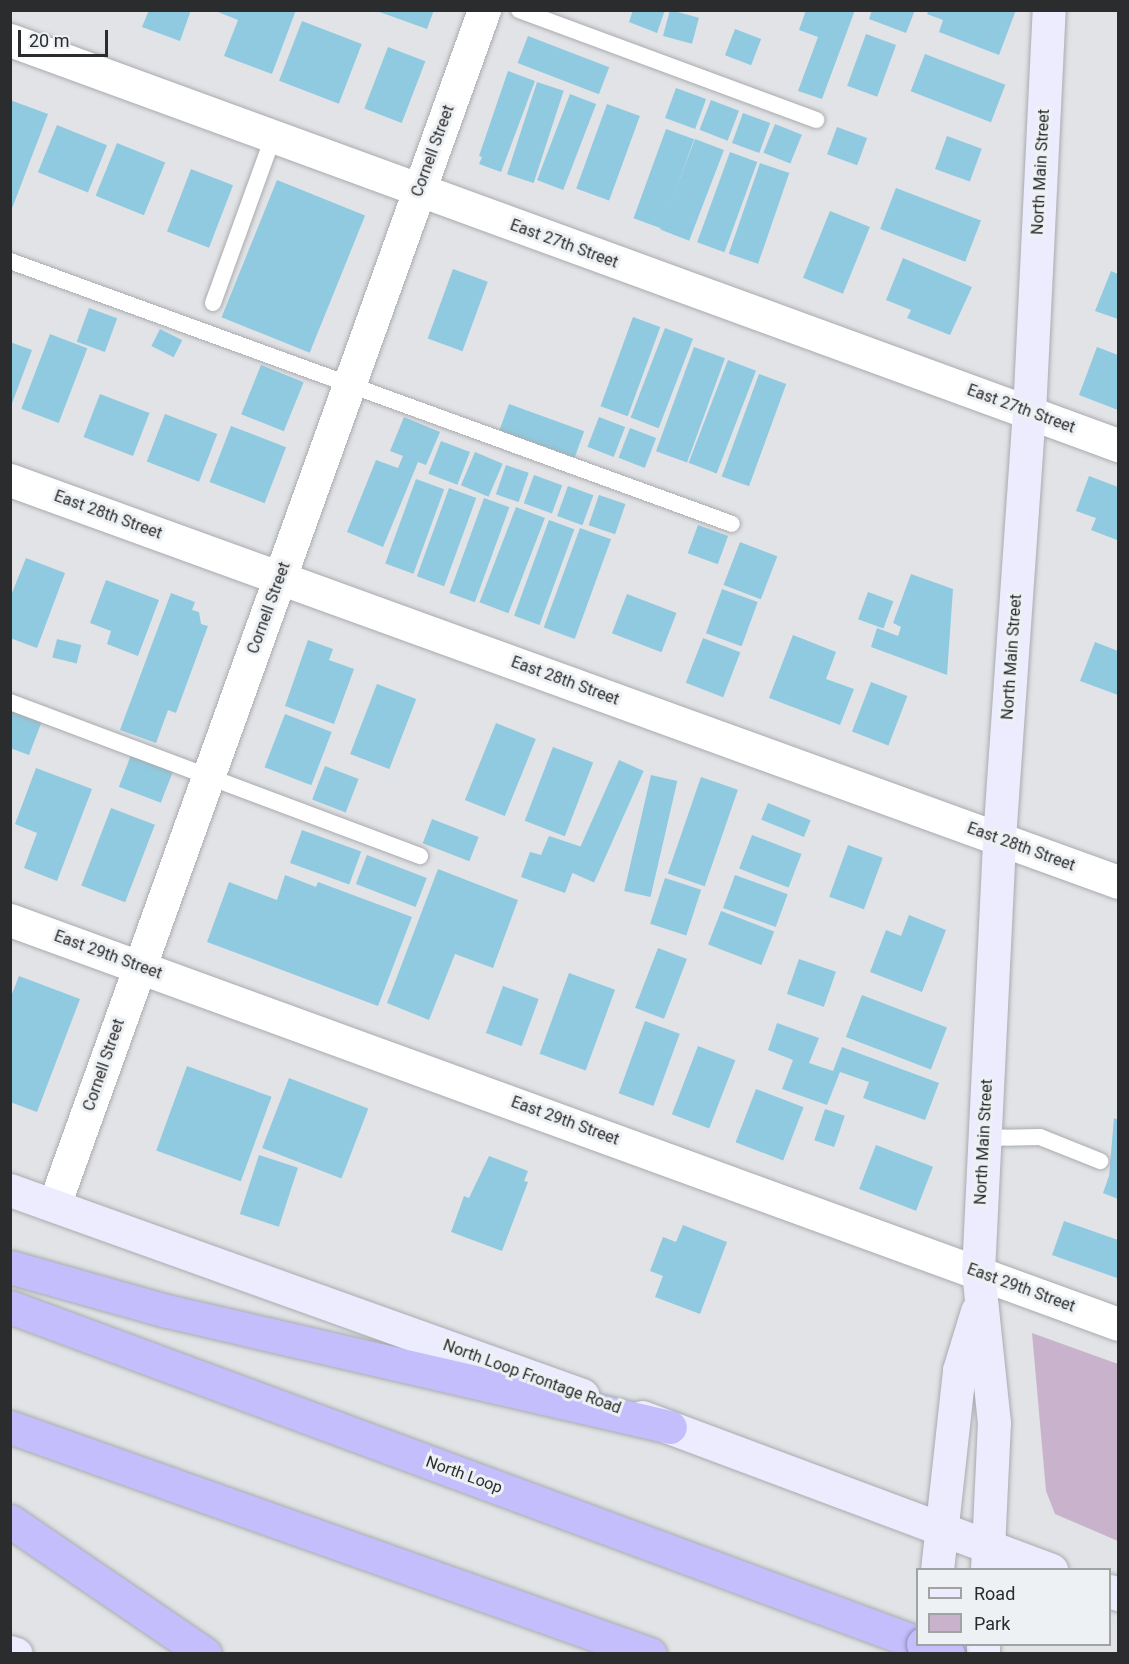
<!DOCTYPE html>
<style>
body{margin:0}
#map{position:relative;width:1129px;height:1664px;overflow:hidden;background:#e1e3e6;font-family:Roboto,sans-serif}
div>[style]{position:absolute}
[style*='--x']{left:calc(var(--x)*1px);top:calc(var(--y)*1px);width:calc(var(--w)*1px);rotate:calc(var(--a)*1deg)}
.green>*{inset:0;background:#c9b3cc}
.building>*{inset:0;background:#90cae0;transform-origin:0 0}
.roads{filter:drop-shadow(0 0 2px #a9abae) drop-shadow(0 0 2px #a9abae)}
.lane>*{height:16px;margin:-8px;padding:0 8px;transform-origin:8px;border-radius:8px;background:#fff}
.street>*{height:33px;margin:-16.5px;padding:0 16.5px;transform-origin:16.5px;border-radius:16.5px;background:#fff}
.secondary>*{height:33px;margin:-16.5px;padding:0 16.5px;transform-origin:16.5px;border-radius:16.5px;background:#edecfe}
.highway>*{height:33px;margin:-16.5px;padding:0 16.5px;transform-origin:16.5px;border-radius:16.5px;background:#c4befd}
.bridges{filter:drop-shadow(0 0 2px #8e8bb4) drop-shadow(0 0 2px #8e8bb4)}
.highway-bridge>*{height:33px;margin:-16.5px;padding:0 16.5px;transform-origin:16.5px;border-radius:16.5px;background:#c4befd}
span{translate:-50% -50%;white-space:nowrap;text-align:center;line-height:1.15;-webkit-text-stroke:6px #eef1f4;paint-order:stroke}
.street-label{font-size:16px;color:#2b2c2d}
.frame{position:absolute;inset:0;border:12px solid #2b2c2d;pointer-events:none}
.legend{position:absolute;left:916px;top:1568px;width:195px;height:78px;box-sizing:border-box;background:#eef1f4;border:2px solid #a0a2a4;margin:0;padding:8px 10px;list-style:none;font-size:18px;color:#2b2c2d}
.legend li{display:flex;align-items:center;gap:12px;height:30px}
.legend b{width:30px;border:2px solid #a0a2a4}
.scale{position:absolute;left:18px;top:30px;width:90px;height:27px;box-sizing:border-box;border:3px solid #2b2c2d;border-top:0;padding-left:8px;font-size:18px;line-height:21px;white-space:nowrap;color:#2b2c2d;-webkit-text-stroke:4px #eef1f4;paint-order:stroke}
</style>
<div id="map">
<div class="green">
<div style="clip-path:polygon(1032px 1333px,1118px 1364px,1118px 1541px,1055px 1514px,1046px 1491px)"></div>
</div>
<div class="building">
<div style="clip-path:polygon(149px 10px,191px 10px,180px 41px,142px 27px)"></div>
<div style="clip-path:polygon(213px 10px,296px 10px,272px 74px,224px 56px,238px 20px)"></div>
<div style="clip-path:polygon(374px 10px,434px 10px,427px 29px)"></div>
<div style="clip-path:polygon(633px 10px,665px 10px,657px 33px,629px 22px)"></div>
<div style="left:670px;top:10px;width:30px;height:27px;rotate:15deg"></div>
<div style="clip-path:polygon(806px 10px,855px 10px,822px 99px,798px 91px,818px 37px,799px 30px)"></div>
<div style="clip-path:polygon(872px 10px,915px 10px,906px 33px,869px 19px)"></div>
<div style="clip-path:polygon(929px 10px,1016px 10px,999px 55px,939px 32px,943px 20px,927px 14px)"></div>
<div style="left:302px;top:21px;width:64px;height:64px;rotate:21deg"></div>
<div style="left:735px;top:29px;width:28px;height:28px;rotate:21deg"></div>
<div style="left:866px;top:34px;width:32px;height:55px;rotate:20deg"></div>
<div style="left:528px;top:36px;width:87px;height:29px;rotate:21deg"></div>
<div style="left:388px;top:47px;width:40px;height:66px;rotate:21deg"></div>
<div style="left:925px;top:54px;width:86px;height:40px;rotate:21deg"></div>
<div style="clip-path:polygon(508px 71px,535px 81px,501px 172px,479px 164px,482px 157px,479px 156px)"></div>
<div style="left:537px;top:82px;width:28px;height:97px;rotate:18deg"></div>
<div style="left:676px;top:88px;width:32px;height:32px;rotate:20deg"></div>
<div style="left:570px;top:94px;width:28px;height:92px;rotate:21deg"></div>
<div style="clip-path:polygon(10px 100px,48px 114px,11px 211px,10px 211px)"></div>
<div style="left:711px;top:100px;width:30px;height:32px;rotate:21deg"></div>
<div style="left:607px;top:104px;width:35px;height:90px;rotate:20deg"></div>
<div style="left:743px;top:113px;width:29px;height:32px;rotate:20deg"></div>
<div style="left:775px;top:124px;width:29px;height:31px;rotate:22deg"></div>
<div style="left:57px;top:125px;width:54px;height:51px;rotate:22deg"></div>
<div style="left:837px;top:127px;width:32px;height:29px;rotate:20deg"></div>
<div style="left:666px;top:129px;width:30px;height:95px;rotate:20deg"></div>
<div style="left:947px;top:136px;width:37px;height:35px;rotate:20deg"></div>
<div style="left:695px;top:139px;width:31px;height:97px;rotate:21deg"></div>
<div style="left:117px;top:143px;width:52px;height:57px;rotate:22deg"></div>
<div style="left:730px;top:152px;width:29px;height:96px;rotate:20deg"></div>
<div style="left:760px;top:163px;width:31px;height:96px;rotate:19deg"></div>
<div style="left:191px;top:169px;width:45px;height:67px;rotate:21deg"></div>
<div style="left:277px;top:180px;width:95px;height:148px;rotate:22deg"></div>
<div style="left:896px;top:188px;width:91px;height:44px;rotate:21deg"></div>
<div style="left:830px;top:211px;width:43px;height:72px;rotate:22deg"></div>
<div style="clip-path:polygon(903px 258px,972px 287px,950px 335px,907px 318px,911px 310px,886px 300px)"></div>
<div style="left:453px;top:269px;width:37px;height:74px;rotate:20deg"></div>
<div style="clip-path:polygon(1111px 271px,1118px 274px,1118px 319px,1095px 311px)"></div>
<div style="left:89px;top:308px;width:30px;height:36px;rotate:20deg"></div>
<div style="left:633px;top:317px;width:29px;height:95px;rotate:20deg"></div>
<div style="left:665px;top:328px;width:30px;height:96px;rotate:21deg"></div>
<div style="left:160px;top:329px;width:25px;height:19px;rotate:27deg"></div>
<div style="left:50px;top:334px;width:40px;height:80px;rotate:21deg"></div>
<div style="clip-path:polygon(10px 342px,32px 350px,11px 406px,10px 406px)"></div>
<div style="left:694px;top:347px;width:33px;height:111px;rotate:20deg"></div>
<div style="clip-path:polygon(1097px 347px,1118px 355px,1118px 410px,1079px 395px)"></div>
<div style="left:728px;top:360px;width:30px;height:110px;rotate:21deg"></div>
<div style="left:261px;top:365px;width:46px;height:53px;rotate:22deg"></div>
<div style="left:759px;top:374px;width:29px;height:109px;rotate:20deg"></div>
<div style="left:100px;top:394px;width:53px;height:46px;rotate:21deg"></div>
<div style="left:509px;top:404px;width:80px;height:28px;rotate:20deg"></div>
<div style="left:165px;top:414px;width:56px;height:51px;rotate:21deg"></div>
<div style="clip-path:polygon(404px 417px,440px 432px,426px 465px,418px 462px,383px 547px,347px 532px,376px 460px,398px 468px,403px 456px,390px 451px)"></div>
<div style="left:599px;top:417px;width:28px;height:32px;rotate:21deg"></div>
<div style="left:231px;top:426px;width:59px;height:60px;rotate:21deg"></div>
<div style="left:630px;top:428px;width:28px;height:32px;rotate:21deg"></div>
<div style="left:441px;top:441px;width:31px;height:35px;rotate:21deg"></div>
<div style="left:475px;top:452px;width:30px;height:36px;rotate:23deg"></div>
<div style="left:506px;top:465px;width:24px;height:31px;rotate:19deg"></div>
<div style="left:534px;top:475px;width:30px;height:30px;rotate:20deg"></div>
<div style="clip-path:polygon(1089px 476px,1118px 487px,1117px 540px,1091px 530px,1096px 518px,1076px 511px)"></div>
<div style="left:416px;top:479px;width:30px;height:90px;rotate:20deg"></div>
<div style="left:568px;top:486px;width:27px;height:32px;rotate:20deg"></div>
<div style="left:449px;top:488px;width:29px;height:94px;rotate:20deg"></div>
<div style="left:599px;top:495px;width:28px;height:32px;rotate:19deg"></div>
<div style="left:484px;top:498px;width:27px;height:101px;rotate:20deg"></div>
<div style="left:516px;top:507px;width:31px;height:102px;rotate:21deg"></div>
<div style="left:549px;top:520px;width:27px;height:102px;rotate:20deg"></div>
<div style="left:698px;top:525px;width:32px;height:30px;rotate:20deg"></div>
<div style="left:580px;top:528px;width:33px;height:106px;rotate:20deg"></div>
<div style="left:740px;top:542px;width:40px;height:46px;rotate:21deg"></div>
<div style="clip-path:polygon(26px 558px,65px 573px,37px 648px,10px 638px,10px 598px)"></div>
<div style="clip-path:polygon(911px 574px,953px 589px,947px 675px,871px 647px,877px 628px,898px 636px,901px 627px,893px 623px)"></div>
<div style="clip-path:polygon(106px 580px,159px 600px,138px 656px,107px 644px,111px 631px,90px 623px)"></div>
<div style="left:722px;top:589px;width:38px;height:47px;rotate:20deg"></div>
<div style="left:868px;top:592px;width:27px;height:29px;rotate:20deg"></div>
<div style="clip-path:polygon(171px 593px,195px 602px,192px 610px,199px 612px,201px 624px,208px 626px,176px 713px,168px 710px,156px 743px,120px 730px)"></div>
<div style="left:627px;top:594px;width:53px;height:42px;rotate:21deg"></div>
<div style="clip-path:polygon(793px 635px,836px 652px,826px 679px,854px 689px,840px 725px,769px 698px)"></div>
<div style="left:703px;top:638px;width:40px;height:48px;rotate:21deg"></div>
<div style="left:57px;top:639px;width:25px;height:19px;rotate:14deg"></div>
<div style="clip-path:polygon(308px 640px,333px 649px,329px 660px,354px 669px,334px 724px,285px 706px)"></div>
<div style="clip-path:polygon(1095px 642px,1118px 651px,1118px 695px,1080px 681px)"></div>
<div style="left:871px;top:682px;width:39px;height:53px;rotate:21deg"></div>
<div style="left:377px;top:684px;width:42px;height:75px;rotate:21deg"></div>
<div style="clip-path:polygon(10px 709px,42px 721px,29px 755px,10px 748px)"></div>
<div style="left:285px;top:714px;width:50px;height:57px;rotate:21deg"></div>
<div style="left:496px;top:723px;width:43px;height:83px;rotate:22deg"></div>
<div style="left:553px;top:747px;width:43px;height:79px;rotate:21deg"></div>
<div style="left:131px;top:755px;width:45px;height:34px;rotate:21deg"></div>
<div style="left:619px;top:760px;width:27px;height:122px;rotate:24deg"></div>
<div style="left:325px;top:766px;width:36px;height:36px;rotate:21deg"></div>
<div style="clip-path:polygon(36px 768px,92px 789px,57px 881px,24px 868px,37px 833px,15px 824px)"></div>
<div style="left:651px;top:775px;width:27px;height:119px;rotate:13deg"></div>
<div style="left:701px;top:777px;width:39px;height:102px;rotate:19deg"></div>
<div style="left:768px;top:803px;width:46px;height:18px;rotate:22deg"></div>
<div style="left:111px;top:808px;width:47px;height:83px;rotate:21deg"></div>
<div style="left:432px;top:819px;width:50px;height:26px;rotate:21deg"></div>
<div style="left:302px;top:830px;width:63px;height:35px;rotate:20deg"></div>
<div style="left:752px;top:835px;width:53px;height:36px;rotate:21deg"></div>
<div style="clip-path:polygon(549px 836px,582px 847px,565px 893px,521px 877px,530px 852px,541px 855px)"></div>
<div style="left:848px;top:845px;width:37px;height:55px;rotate:20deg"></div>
<div style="left:367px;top:855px;width:64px;height:31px;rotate:21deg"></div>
<div style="clip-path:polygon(438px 869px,518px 900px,493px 968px,455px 954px,429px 1020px,387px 1003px)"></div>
<div style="clip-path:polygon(285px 875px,316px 887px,318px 882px,412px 917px,378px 1006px,207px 942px,229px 882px,277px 900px)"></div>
<div style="left:735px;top:875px;width:56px;height:35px;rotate:20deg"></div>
<div style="left:665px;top:878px;width:38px;height:48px;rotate:18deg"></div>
<div style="left:721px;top:911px;width:57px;height:36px;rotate:21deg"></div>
<div style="clip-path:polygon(909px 915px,946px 930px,922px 992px,870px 972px,886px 930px,901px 936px)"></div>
<div style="left:658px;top:948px;width:31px;height:64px;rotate:21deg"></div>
<div style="left:799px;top:959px;width:39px;height:37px;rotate:19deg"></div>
<div style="left:569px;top:973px;width:49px;height:86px;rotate:20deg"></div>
<div style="clip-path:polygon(19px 976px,80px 999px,37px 1112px,10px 1102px,10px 999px)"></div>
<div style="left:503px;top:986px;width:38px;height:50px;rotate:20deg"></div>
<div style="left:862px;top:995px;width:91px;height:45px;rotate:21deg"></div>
<div style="left:645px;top:1021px;width:37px;height:77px;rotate:20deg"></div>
<div style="clip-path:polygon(777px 1023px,819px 1038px,809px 1063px,833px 1071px,842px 1047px,939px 1083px,925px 1120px,863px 1098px,869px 1082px,840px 1072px,827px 1105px,782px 1089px,793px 1060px,768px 1050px)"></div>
<div style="left:698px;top:1046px;width:40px;height:73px;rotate:21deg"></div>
<div style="left:187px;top:1066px;width:90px;height:90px;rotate:20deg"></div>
<div style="left:289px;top:1078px;width:85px;height:75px;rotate:21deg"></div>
<div style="left:756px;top:1089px;width:51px;height:57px;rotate:21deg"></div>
<div style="left:825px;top:1109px;width:21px;height:33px;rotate:19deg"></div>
<div style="clip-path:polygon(1114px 1118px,1118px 1120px,1118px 1199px,1103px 1193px,1109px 1176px)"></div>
<div style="left:876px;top:1145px;width:61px;height:47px;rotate:21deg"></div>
<div style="left:259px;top:1155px;width:41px;height:62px;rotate:18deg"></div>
<div style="clip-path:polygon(489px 1156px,528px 1171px,524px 1181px,528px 1182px,502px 1251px,451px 1232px,464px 1196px,469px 1198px)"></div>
<div style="clip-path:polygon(1064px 1221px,1118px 1240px,1117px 1278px,1052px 1255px)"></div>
<div style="clip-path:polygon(683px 1225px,727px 1242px,700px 1314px,655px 1297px,663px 1276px,650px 1271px,663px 1237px,676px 1242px)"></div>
</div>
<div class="roads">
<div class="lane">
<div style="--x:519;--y:10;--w:317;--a:20.3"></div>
<div style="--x:10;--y:261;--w:768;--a:20.01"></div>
<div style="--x:213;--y:303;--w:177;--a:-70.1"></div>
<div style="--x:10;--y:702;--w:438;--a:20.6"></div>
<div style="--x:984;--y:1138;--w:56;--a:-1"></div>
<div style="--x:1040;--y:1137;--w:65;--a:21.8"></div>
</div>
<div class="street">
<div style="--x:10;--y:40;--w:1180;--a:20.08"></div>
<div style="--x:10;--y:480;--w:1179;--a:19.94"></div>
<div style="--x:10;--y:920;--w:1179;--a:20.03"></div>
<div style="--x:54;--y:1205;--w:1270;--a:-70.21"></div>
</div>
<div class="secondary">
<div style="--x:10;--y:1190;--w:608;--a:19.72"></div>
<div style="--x:642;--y:1417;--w:437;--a:20.5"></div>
<div style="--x:937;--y:1570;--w:201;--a:-83.7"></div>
<div style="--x:959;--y:1370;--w:62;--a:-73"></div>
<div style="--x:987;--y:1570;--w:147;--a:-87.3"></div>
<div style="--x:994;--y:1423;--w:152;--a:-96"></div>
<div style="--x:978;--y:1272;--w:434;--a:-87.2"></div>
<div style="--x:999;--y:839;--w:427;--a:-86"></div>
<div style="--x:1029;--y:413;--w:403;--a:-87.2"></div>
<div style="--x:1110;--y:1591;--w:9;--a:21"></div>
<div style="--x:10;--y:1652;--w:6;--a:18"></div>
<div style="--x:983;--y:1654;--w:10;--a:-90"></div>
</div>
<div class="highway">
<div style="--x:10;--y:1267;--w:163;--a:15.7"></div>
<div style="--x:167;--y:1311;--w:516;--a:12.99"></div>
<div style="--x:10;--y:1307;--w:968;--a:20.31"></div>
<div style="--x:10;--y:1427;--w:679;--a:19.53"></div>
<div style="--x:10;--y:1521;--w:236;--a:34.3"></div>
</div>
</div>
<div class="bridges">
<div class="highway-bridge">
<div style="--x:923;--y:1644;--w:27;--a:22"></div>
</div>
</div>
<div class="street-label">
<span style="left:433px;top:151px;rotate:-70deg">Cornell Street</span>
<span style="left:1041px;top:172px;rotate:-87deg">North Main Street</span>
<span style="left:564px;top:244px;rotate:20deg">East 27th Street</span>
<span style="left:1021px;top:409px;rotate:20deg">East 27th Street</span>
<span style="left:108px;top:515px;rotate:20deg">East 28th Street</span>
<span style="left:269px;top:608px;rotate:-70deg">Cornell Street</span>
<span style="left:1012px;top:657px;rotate:-86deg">North Main Street</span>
<span style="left:565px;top:681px;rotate:20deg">East 28th Street</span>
<span style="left:1021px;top:847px;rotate:20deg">East 28th Street</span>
<span style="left:108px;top:955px;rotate:20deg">East 29th Street</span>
<span style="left:104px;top:1065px;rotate:-71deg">Cornell Street</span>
<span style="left:565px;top:1121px;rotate:20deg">East 29th Street</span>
<span style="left:984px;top:1142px;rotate:-87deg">North Main Street</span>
<span style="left:1021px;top:1288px;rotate:20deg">East 29th Street</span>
<span style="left:532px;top:1377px;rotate:20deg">North Loop Frontage Road</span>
<span style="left:464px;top:1475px;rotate:20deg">North Loop</span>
</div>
<div class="frame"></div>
<ul class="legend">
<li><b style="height:8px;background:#edecfe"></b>Road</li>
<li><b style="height:16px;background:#c9b3cc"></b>Park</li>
</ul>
<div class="scale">20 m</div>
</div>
